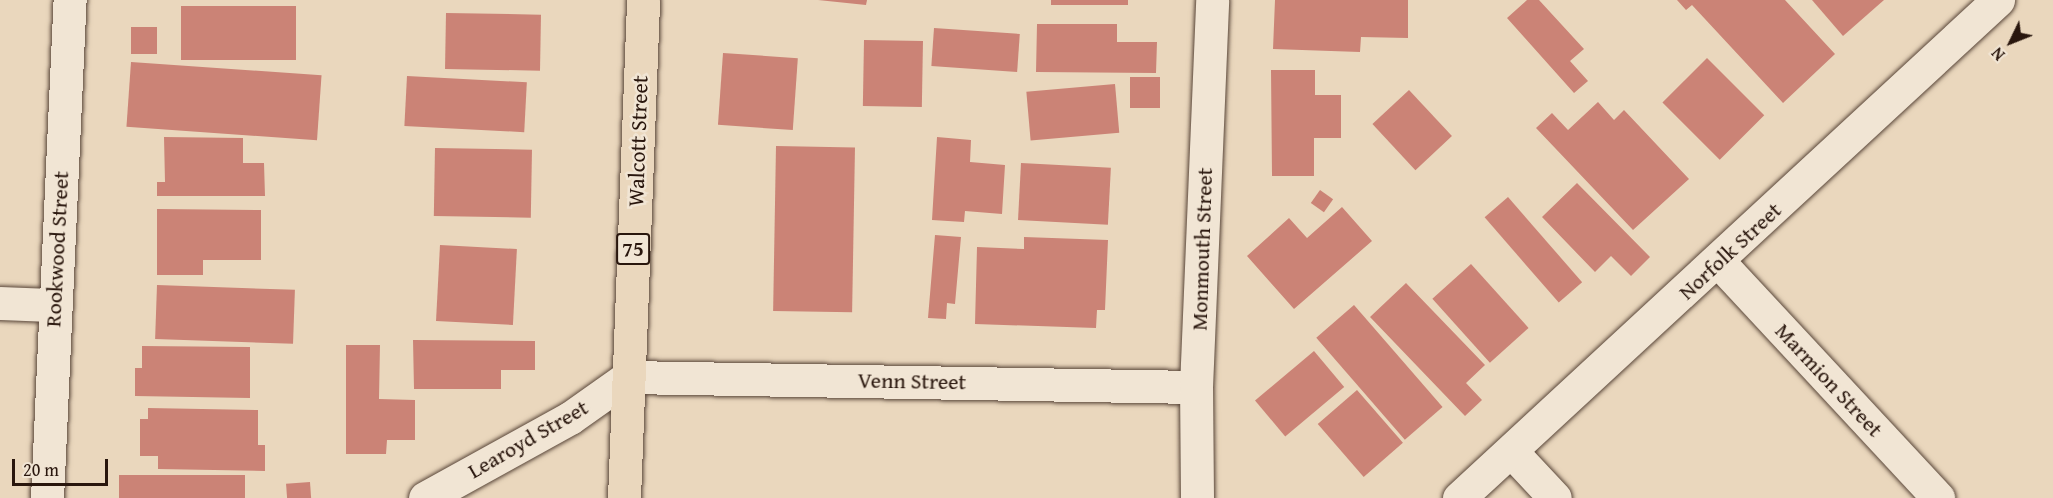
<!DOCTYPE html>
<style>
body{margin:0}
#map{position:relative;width:2053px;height:498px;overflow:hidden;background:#ead7bd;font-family:"Gentium Book Plus",serif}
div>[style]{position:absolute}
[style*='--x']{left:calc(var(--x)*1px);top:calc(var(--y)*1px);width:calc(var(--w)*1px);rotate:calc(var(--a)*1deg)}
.building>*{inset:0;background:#cb8376;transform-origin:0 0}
.roads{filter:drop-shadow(0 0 2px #594639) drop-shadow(0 0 2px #594639)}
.minor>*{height:33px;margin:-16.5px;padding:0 16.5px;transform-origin:16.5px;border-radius:16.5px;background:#f1e5d4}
.major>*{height:33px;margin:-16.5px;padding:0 16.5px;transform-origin:16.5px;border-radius:16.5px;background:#ead7bd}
span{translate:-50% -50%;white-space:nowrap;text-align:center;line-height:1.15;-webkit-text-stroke:5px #f1e5d4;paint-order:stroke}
.shield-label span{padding:2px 4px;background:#f1e5d4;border:2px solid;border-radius:4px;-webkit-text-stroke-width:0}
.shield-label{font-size:21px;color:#29160d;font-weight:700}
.street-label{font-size:22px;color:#29160d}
.north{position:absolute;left:1981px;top:12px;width:60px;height:60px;-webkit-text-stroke:4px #f1e5d4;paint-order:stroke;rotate:227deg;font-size:16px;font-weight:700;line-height:24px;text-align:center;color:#29160d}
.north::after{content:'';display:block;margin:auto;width:21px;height:27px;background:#29160d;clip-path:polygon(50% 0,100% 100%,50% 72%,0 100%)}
.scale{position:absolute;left:12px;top:459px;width:96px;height:27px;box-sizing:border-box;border:3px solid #29160d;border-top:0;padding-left:8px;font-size:18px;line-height:21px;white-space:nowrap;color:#29160d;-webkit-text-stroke:4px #f1e5d4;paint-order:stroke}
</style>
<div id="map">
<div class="building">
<div style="clip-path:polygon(818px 0,867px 0,866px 5px)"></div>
<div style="left:1051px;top:0;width:77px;height:5px"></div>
<div style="clip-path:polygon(1275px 0,1408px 0,1408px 38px,1361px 37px,1360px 52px,1273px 49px)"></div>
<div style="clip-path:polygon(1527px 0,1539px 0,1584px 49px,1570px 61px,1588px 81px,1574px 93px,1507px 18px)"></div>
<div style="clip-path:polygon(1677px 0,1785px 0,1835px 54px,1783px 103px,1692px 5px,1686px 10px)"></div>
<div style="clip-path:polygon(1812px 0,1884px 0,1843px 36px)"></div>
<div style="left:181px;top:6px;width:115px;height:54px"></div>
<div style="left:446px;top:13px;width:95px;height:56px;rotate:1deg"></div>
<div style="clip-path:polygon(1037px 24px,1117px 24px,1117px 42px,1157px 42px,1156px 73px,1036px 72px)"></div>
<div style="left:131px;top:27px;width:26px;height:27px"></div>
<div style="left:934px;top:28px;width:86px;height:38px;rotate:4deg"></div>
<div style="left:864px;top:40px;width:59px;height:66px;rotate:1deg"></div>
<div style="left:723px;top:53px;width:75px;height:72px;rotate:4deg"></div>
<div style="left:1707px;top:58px;width:81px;height:63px;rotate:45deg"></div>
<div style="left:131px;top:62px;width:191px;height:65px;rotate:4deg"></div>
<div style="clip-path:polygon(1271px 70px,1315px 70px,1315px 95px,1341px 95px,1341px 138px,1314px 138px,1314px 176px,1272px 176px)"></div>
<div style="left:407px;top:76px;width:120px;height:50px;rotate:3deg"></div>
<div style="left:1130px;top:77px;width:30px;height:31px"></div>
<div style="left:1115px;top:84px;width:49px;height:89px;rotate:85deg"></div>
<div style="left:1409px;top:90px;width:63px;height:50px;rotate:47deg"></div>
<div style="clip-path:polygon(1598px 102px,1614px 120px,1624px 110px,1689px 179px,1633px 230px,1536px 128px,1552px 113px,1568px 130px)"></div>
<div style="clip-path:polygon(164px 137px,243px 138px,243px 163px,264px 163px,265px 196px,157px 196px,157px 182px,165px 182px)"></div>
<div style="clip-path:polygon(937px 137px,971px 140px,970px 162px,1005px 165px,1002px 214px,965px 211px,964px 222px,932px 220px)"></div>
<div style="left:776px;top:146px;width:79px;height:165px;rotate:1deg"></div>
<div style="left:435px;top:148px;width:97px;height:68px;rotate:1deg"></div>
<div style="left:1021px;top:163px;width:90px;height:57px;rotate:3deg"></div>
<div style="clip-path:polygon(1577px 183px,1650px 257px,1631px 276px,1611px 256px,1595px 272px,1542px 217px)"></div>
<div style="left:1320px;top:190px;width:16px;height:16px;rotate:35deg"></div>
<div style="left:1508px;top:197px;width:113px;height:31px;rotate:49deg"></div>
<div style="clip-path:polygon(1342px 207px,1372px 241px,1294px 309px,1247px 256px,1289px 218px,1307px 238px)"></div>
<div style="clip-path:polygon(157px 209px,261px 210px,261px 260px,203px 260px,203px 275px,157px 275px)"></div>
<div style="clip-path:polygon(935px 235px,961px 237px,955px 304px,947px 303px,946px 319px,928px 318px)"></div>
<div style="clip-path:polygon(1024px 237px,1108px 240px,1105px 310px,1097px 310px,1096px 328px,975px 324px,977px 247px,1024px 249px)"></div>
<div style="left:440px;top:245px;width:77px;height:76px;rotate:3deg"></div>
<div style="left:1471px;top:264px;width:86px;height:52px;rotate:48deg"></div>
<div style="clip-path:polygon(1406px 283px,1485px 365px,1466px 383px,1482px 400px,1465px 416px,1370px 317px)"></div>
<div style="left:157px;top:285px;width:138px;height:54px;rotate:2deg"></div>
<div style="left:1354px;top:305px;width:135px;height:50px;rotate:49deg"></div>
<div style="clip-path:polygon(413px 340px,535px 341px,535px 370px,501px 370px,501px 389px,414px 389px)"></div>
<div style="clip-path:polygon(346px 345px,380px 345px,379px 399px,415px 400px,415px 440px,387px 440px,386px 454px,346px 454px)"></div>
<div style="clip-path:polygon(142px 346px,250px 347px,250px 398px,135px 396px,135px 368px,142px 368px)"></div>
<div style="left:1314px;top:351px;width:47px;height:77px;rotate:50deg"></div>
<div style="left:1357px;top:390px;width:70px;height:52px;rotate:49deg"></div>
<div style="clip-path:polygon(148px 408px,258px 410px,258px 445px,265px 445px,265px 471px,158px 469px,158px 456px,140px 456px,140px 419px,148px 419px)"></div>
<div style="left:119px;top:475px;width:126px;height:23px"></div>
<div style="left:310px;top:482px;width:16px;height:24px;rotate:86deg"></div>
</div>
<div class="roads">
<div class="minor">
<div style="--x:1719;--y:262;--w:322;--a:47.1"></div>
<div style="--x:0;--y:303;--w:53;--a:2.2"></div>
<div style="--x:1511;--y:451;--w:64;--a:46.9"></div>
<div style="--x:47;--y:498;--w:499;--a:-87.4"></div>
<div style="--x:425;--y:498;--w:166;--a:-28.9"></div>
<div style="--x:570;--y:418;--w:71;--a:-35.3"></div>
<div style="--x:628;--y:377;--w:568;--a:1.01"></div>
<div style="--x:1197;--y:498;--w:111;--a:-90.5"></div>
<div style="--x:1196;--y:387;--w:387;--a:-87.6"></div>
<div style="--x:1459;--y:498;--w:734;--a:-42.74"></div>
</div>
<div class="major">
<div style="--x:624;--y:498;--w:498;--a:-87.8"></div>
</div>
</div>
<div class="shield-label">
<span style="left:633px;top:249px">75</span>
</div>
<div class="street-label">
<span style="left:638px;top:141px;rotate:-88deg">Walcott Street</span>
<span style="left:57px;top:249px;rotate:-87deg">Rookwood Street</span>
<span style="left:1202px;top:249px;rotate:-88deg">Monmouth Street</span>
<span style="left:1730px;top:251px;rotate:-43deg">Norfolk Street</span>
<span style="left:1829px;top:380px;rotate:47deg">Marmion Street</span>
<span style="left:912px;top:381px;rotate:1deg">Venn Street</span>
<span style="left:528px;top:439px;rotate:-30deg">Learoyd Street</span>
</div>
<div class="north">N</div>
<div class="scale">20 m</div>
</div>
